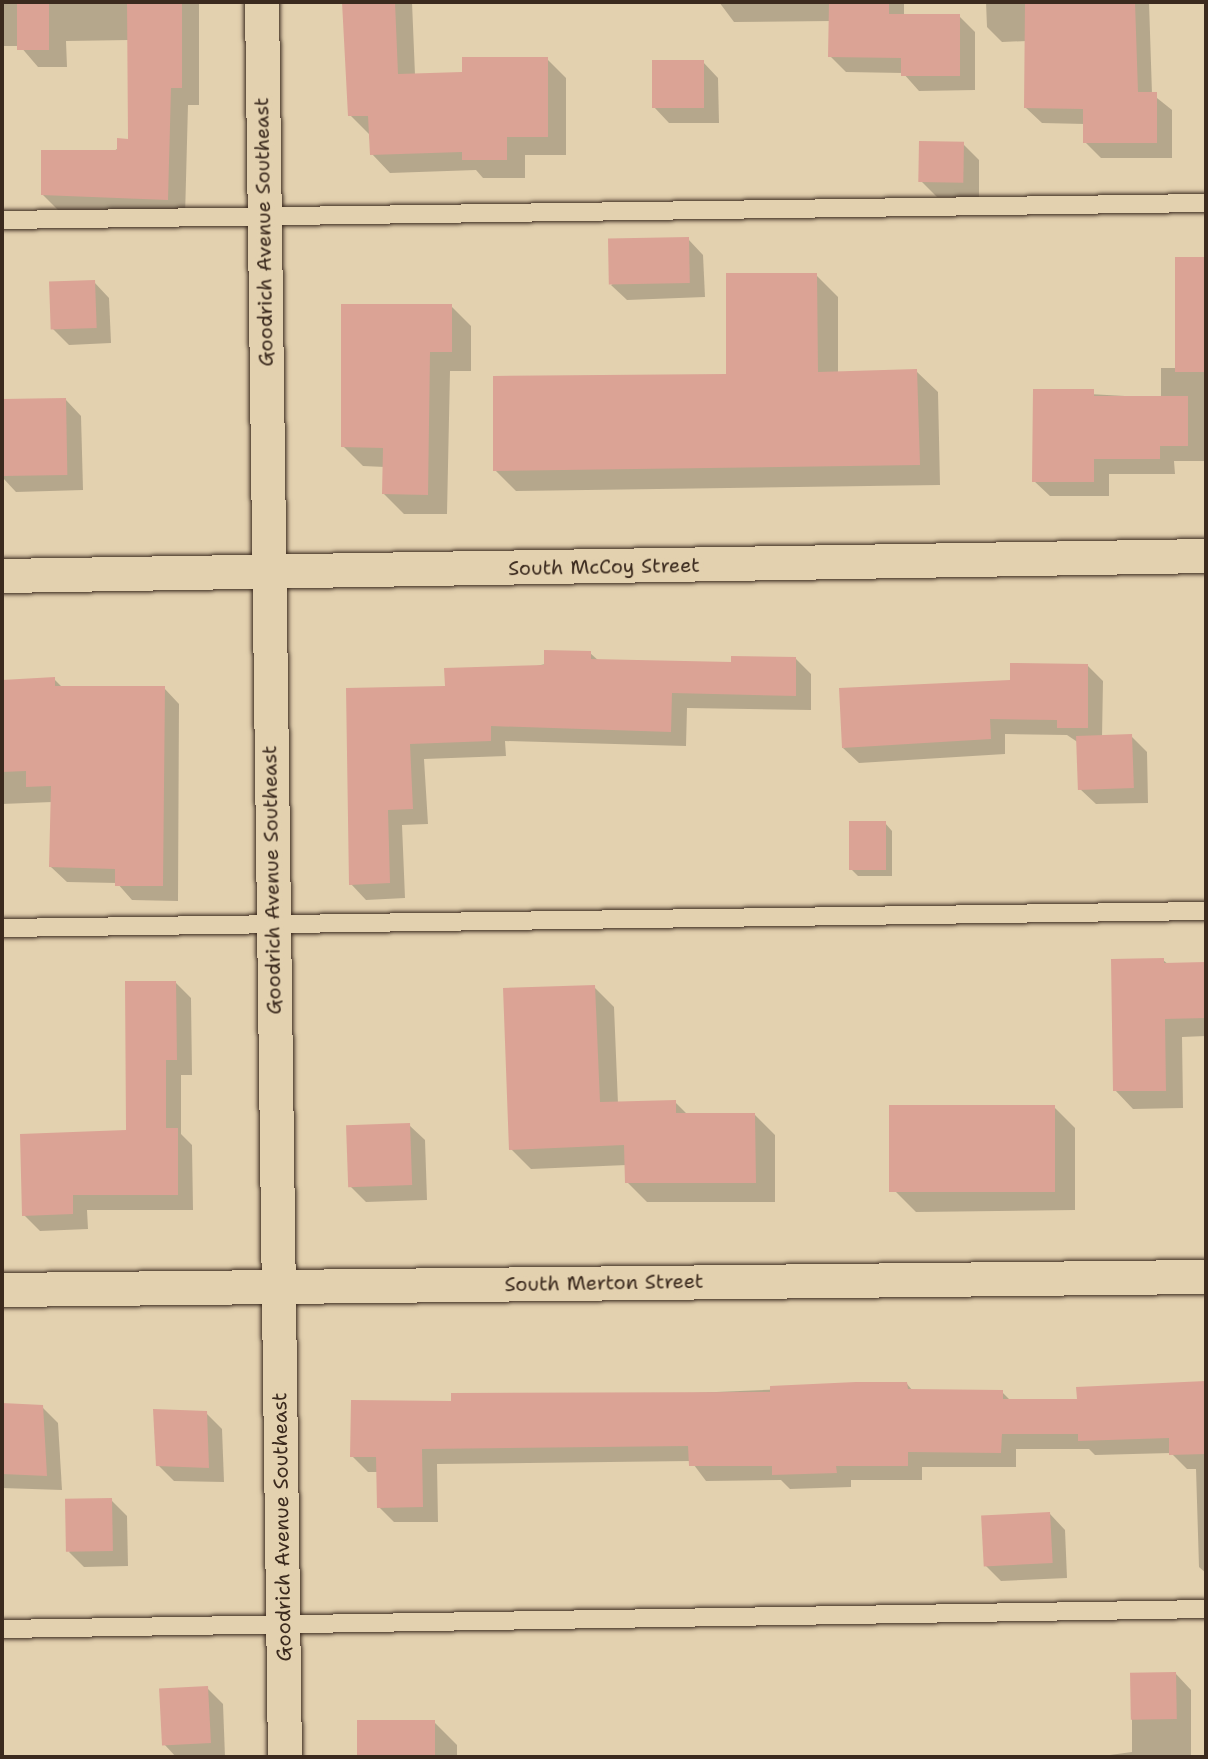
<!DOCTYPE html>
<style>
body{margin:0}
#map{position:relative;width:1208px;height:1759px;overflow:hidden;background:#e3d1af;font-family:"Shantell Sans",sans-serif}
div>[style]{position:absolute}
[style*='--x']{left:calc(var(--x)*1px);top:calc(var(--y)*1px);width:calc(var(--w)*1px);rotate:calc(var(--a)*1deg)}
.shadow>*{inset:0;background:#0003}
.building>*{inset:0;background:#dba395;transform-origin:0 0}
.roads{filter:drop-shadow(0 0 2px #3b2a1e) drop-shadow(0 0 2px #3b2a1e)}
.service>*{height:18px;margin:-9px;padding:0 9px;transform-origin:9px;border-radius:9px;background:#e3d1af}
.minor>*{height:34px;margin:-17px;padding:0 17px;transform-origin:17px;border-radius:17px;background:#e3d1af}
span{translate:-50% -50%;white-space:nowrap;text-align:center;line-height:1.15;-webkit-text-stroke:8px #e3d1af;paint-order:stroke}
.street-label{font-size:20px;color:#3b2a1e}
.frame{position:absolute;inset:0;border:4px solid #3b2a1e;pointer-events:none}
</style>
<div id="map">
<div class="shadow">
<div style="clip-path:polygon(2px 2px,199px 2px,199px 105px,188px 105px,185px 217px,61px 213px,43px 195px,130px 141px,130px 40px,66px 41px,67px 67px,38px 67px,20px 46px,2px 46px)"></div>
<div style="clip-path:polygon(345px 2px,412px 2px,415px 75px,464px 74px,547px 59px,566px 78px,566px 155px,525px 155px,525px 178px,483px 178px,476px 170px,390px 173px,372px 154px,369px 134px,350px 115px)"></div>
<div style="clip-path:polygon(719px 2px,904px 2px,904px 16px,959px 16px,975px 32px,975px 90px,919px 91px,903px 73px,846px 72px,830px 56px,831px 21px,734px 22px)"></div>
<div style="clip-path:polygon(986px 2px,1149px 2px,1152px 94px,1172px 110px,1172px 158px,1101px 158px,1085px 142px,1085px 124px,1042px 123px,1026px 108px,1027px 41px,1002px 42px,987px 27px)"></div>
<div style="clip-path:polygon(703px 62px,718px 78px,719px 123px,669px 123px,654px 107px)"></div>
<div style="clip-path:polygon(963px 144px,979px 160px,979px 197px,937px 197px,921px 181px)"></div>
<div style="clip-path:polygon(688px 239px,703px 255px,705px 297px,627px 300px,611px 285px)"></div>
<div style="clip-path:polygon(1206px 259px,1206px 461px,1174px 461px,1175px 474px,1109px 474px,1109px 496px,1050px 496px,1034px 481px,1035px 391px,1161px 398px,1161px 368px,1179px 368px)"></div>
<div style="clip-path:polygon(816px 275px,838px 297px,838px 374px,916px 371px,938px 392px,940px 485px,516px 491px,495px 470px,728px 376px)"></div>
<div style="clip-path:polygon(94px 282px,109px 298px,111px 343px,69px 345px,53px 329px)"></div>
<div style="clip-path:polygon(451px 306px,471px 326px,471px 371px,450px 371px,447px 514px,404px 514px,384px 494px,385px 467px,363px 466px,343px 446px)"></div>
<div style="clip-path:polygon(66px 400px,81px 416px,83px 490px,16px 492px,2px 477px,2px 402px)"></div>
<div style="clip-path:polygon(590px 653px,599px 661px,733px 664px,796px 659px,811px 674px,811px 710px,687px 708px,686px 746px,505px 741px,506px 756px,424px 759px,428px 824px,402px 825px,405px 898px,366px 900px,351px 884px,348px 690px,447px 688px)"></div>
<div style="clip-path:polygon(1088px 666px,1103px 681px,1102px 738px,1131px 736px,1147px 752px,1148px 803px,1096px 804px,1080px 789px,1079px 743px,1067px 735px,1005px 734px,1005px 754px,859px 763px,843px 748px,1012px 682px)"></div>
<div style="clip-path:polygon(54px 679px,63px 688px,164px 688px,179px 704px,178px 901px,132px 900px,117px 883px,67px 882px,51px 867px,52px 802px,2px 804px,2px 683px)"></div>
<div style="clip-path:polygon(885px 823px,892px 831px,892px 876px,858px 876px,851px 869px)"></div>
<div style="clip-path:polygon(1163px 960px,1169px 965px,1206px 964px,1206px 1036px,1182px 1037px,1183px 1108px,1133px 1109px,1115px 1090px)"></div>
<div style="clip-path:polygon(176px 983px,191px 998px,192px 1075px,181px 1075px,181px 1134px,192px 1145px,193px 1210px,87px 1210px,88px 1229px,40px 1231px,24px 1215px,128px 1132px)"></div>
<div style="clip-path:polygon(594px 987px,614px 1007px,618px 1104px,675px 1102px,688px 1115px,755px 1115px,775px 1135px,775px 1202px,647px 1202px,627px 1182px,627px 1165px,531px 1169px,511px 1149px)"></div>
<div style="clip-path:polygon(1054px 1107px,1075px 1128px,1075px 1210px,916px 1212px,895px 1191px)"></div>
<div style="clip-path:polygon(409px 1125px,425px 1140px,427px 1200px,366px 1202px,351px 1187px)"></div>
<div style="clip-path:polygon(907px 1384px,913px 1391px,1002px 1392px,1011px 1401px,1079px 1401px,1206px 1386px,1206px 1573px,1199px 1567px,1196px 1469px,1187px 1469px,1171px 1453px,1095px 1455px,1089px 1449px,1016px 1449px,1016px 1467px,922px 1467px,922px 1480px,851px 1480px,851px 1487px,790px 1489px,781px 1480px,706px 1481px,691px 1461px,437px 1464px,438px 1522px,394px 1522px,379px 1507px,378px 1472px,368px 1472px,352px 1456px,453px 1403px)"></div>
<div style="clip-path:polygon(42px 1407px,58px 1423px,62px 1490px,2px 1488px,2px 1408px)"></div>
<div style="clip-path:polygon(206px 1413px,222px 1429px,224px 1482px,174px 1481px,158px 1465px)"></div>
<div style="clip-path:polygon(111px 1500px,127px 1516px,128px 1566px,84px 1567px,69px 1552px)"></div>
<div style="clip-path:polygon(1050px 1514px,1065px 1530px,1067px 1578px,1001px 1581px,986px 1566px)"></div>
<div style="clip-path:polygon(1176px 1674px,1191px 1690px,1191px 1757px,1095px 1757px,1132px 1752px,1132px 1675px)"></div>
<div style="clip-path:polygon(207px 1688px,223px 1704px,225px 1757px,176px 1757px,164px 1744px)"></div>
<div style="clip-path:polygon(434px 1722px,457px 1745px,457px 1757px,359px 1757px)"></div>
</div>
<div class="building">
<div style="left:17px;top:2px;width:32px;height:48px"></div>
<div style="clip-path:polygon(127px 2px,182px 2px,182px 88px,171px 88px,168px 200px,41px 195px,41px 150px,117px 150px,117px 138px,128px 139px)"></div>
<div style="clip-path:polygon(342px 2px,395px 2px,398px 74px,462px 72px,462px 57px,548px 57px,548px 137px,507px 137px,507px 160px,462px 160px,462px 152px,370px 155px,368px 116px,348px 116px)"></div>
<div style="clip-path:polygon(829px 2px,889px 2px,889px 14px,960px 14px,960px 76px,901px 76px,901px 58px,828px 57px)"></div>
<div style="clip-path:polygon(1025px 2px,1135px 2px,1138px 92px,1157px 92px,1157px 143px,1083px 143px,1083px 109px,1024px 108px)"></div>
<div style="left:652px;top:60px;width:52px;height:48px"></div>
<div style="left:919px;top:141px;width:45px;height:41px;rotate:1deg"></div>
<div style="left:689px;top:237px;width:46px;height:81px;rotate:89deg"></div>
<div style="left:1175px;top:257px;width:31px;height:115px"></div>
<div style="clip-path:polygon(726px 273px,817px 273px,818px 372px,917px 369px,920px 465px,493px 471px,493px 376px,726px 374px)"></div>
<div style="left:95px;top:280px;width:48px;height:46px;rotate:88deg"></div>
<div style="clip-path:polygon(341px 304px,452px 304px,452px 352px,430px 352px,428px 495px,382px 494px,383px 448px,341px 447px)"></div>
<div style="clip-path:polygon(1033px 389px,1094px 389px,1094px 396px,1188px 396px,1188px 446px,1160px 446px,1160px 459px,1094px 459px,1094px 482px,1032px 482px)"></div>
<div style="left:66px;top:398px;width:77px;height:64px;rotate:89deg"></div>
<div style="clip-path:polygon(544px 650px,591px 651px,591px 659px,731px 662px,731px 656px,796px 657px,796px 696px,672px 693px,671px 732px,491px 726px,491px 741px,410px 744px,413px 809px,388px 810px,390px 883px,349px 885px,346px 688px,445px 686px,444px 668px,544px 665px)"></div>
<div style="clip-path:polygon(1010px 663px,1088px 664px,1088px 728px,1057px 728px,1057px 720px,990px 719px,991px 739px,842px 748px,839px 688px,1010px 680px)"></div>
<div style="clip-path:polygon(55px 677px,55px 686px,165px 686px,163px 886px,115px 886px,115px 869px,49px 867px,51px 786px,26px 787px,26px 771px,2px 772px,2px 680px)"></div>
<div style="left:1132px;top:734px;width:54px;height:56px;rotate:88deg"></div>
<div style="left:849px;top:821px;width:37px;height:49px"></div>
<div style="clip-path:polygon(1164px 958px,1164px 963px,1206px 962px,1206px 1018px,1165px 1019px,1166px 1091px,1113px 1091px,1111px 959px)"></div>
<div style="clip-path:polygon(125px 981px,176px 981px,177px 1060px,166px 1060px,166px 1128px,178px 1128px,178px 1195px,73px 1195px,73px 1214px,22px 1216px,20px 1134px,126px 1130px)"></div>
<div style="clip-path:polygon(595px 985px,600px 1102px,676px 1100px,676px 1113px,755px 1113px,756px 1183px,625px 1183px,624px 1145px,509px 1150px,503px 988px)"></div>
<div style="left:889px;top:1105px;width:166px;height:87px"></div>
<div style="left:410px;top:1123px;width:62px;height:64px;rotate:88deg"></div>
<div style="clip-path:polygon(1206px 1381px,1206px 1454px,1169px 1455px,1169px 1438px,1078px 1441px,1078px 1434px,1002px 1434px,1001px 1453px,908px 1452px,908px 1466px,836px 1466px,837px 1473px,772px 1475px,772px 1466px,689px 1466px,688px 1446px,422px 1449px,423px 1507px,377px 1508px,376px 1457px,350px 1457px,351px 1400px,451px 1401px,451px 1393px,770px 1392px,770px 1386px,856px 1382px,907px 1382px,908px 1389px,1003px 1390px,1003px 1399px,1077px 1399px,1076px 1387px)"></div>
<div style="clip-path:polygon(2px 1403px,43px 1405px,47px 1476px,2px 1474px)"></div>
<div style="clip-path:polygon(153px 1409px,207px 1411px,209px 1468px,156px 1466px)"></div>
<div style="left:112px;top:1498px;width:53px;height:47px;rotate:89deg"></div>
<div style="left:1050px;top:1512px;width:51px;height:69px;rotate:87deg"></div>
<div style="left:1176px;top:1672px;width:47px;height:46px;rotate:89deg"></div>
<div style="left:208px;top:1686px;width:57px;height:49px;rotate:87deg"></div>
<div style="left:357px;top:1720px;width:78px;height:37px"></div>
</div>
<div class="roads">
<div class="service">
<div style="--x:2;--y:220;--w:1204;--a:-0.81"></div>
<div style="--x:2;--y:928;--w:1204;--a:-0.81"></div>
<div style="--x:2;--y:1629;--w:1204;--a:-0.95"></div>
</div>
<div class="minor">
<div style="--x:262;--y:2;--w:1755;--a:89.25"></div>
<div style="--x:2;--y:576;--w:1204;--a:-0.95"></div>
<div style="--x:2;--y:1290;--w:1204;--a:-0.62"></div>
</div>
</div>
<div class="street-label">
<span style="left:264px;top:232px;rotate:-91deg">Goodrich Avenue Southeast</span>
<span style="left:604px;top:567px;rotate:-1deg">South McCoy Street</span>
<span style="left:272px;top:880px;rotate:-91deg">Goodrich Avenue Southeast</span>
<span style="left:604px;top:1283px;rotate:-1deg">South Merton Street</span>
<span style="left:282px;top:1527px;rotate:-91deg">Goodrich Avenue Southeast</span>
</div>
<div class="frame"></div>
</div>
